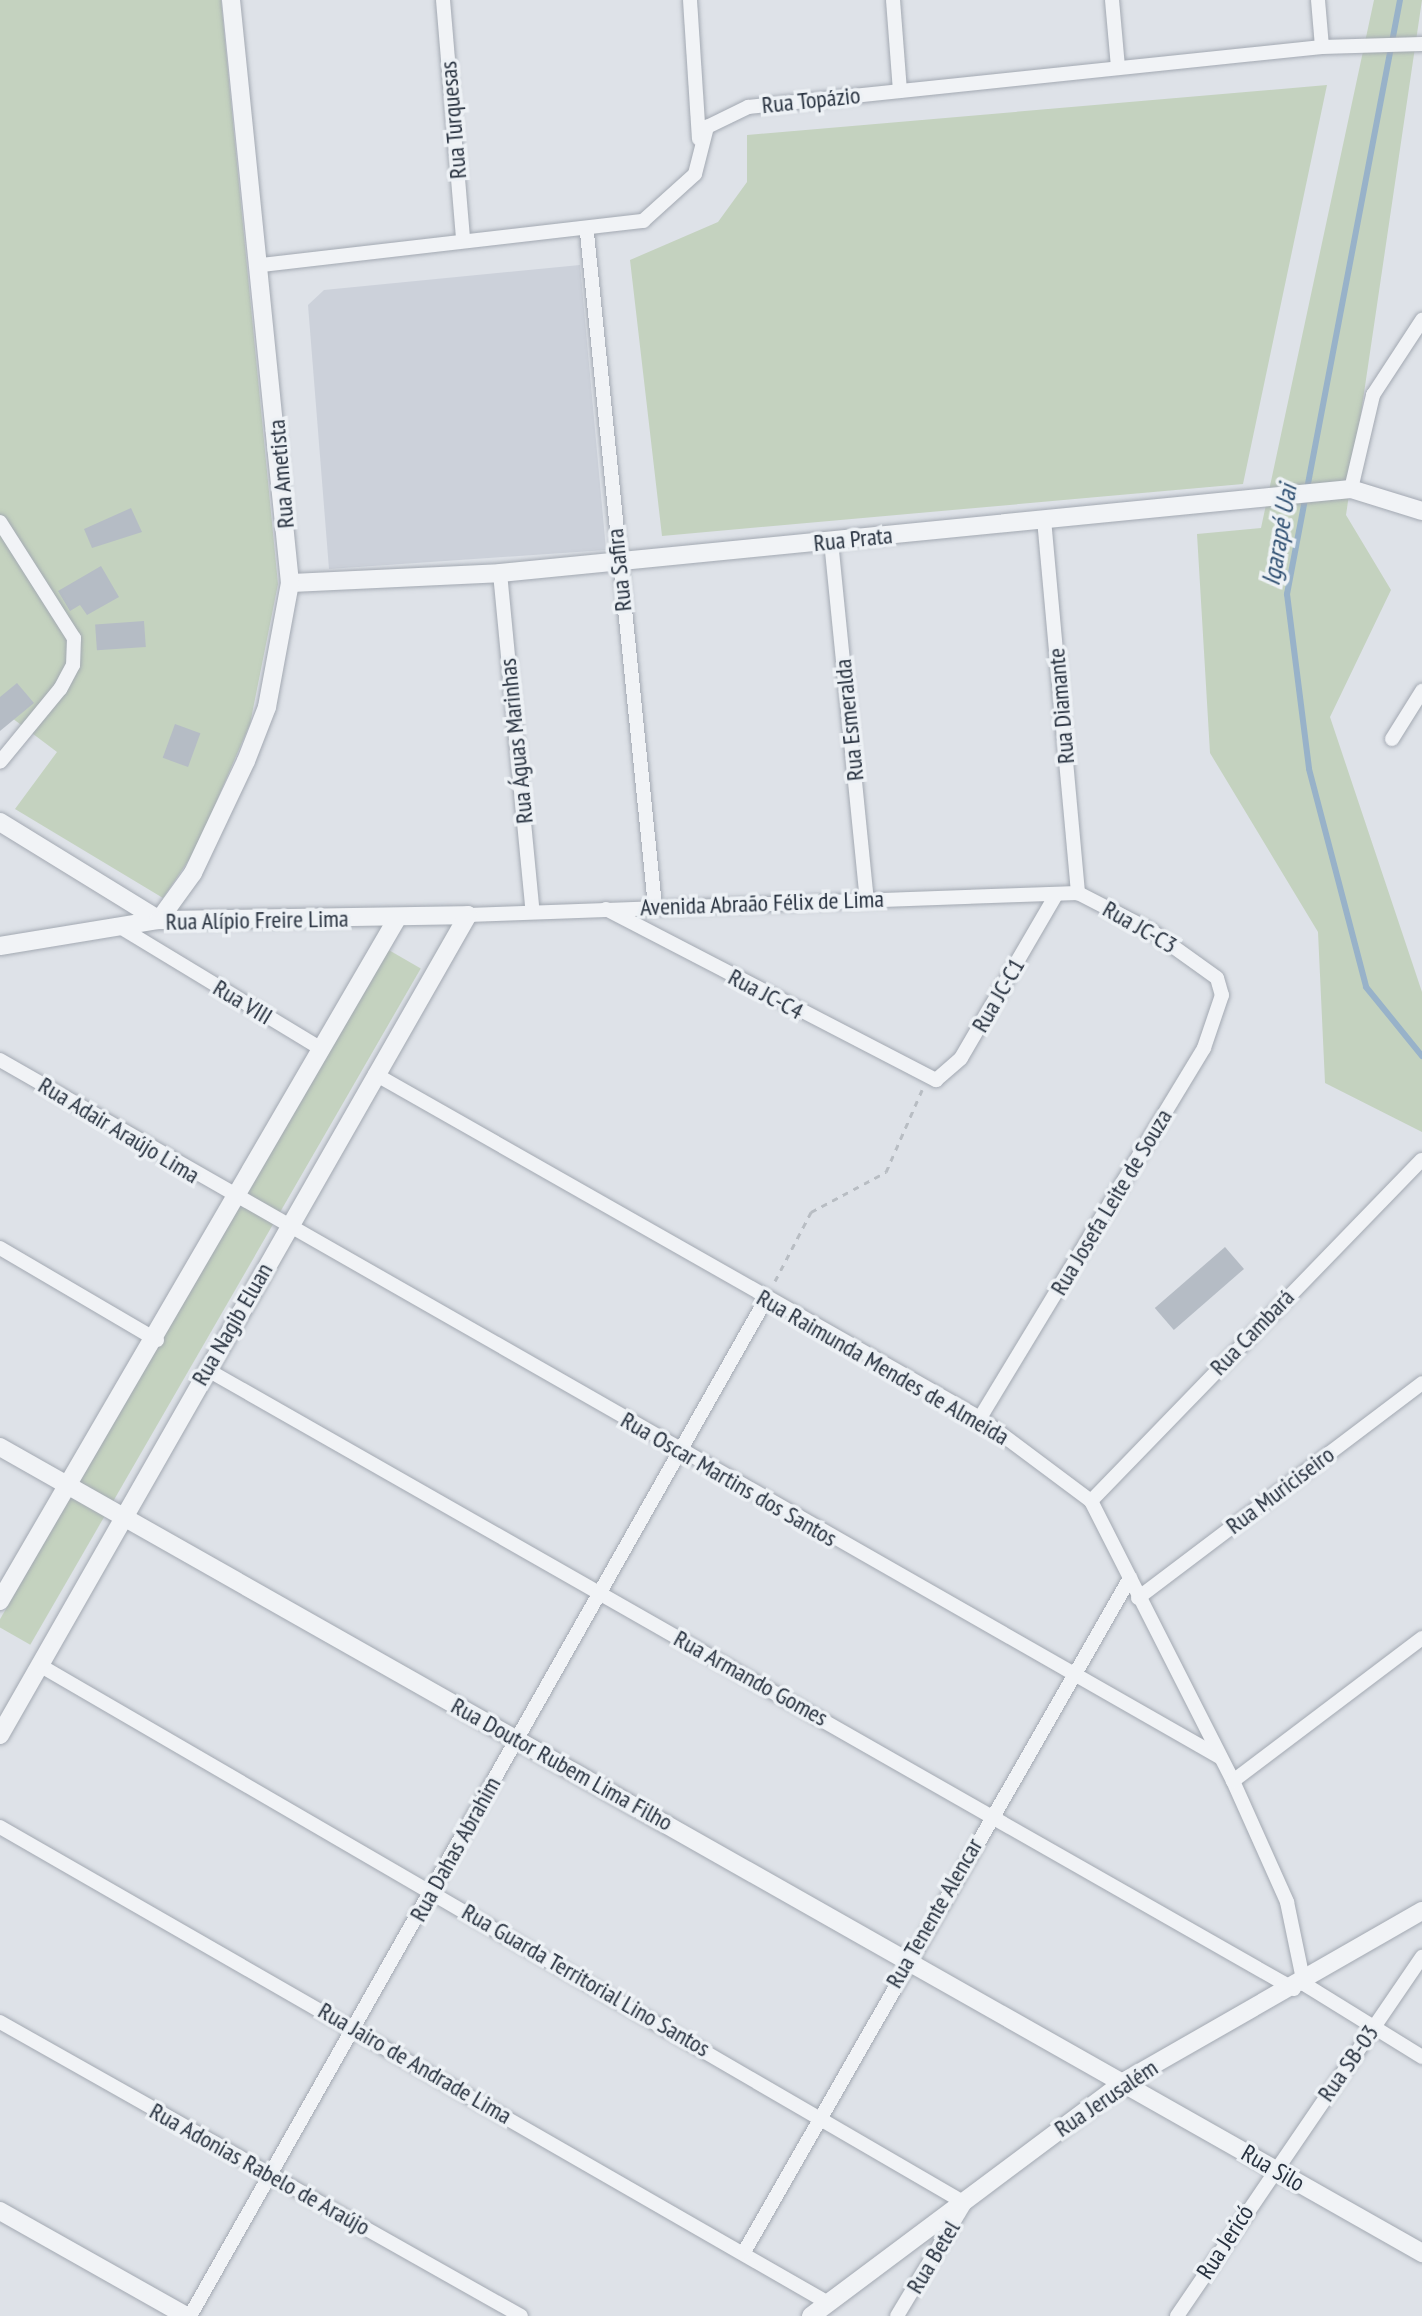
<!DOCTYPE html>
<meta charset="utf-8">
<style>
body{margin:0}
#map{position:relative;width:1422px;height:2316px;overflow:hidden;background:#dee2e8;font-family:"PT Sans Narrow",sans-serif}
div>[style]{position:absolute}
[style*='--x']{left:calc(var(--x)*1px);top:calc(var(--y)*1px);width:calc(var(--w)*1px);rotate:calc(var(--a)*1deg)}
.built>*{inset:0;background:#ccd1da}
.green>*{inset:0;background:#c4d2bf;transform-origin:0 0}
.stream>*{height:6px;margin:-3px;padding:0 3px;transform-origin:3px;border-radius:3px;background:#98b2c9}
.building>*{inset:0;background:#b5bcc5;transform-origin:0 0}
.path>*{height:3px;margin-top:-1.5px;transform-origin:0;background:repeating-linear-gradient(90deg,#b8bdc3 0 6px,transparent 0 12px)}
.roads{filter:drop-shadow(0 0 2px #a3a9b2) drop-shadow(0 0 2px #a3a9b2)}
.minor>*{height:14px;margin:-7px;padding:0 7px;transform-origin:7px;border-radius:7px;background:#f1f3f6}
.tertiary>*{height:18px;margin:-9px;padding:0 9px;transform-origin:9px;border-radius:9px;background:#f1f3f6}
span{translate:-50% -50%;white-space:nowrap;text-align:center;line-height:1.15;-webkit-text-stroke:7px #edf1f5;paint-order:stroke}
.street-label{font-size:24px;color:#27313f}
.water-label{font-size:26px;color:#315173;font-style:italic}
</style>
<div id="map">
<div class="built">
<div style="clip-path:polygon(580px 265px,606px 550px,329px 569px,308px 305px,324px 290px)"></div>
</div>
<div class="green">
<div style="clip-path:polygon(0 0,221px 0,278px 584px,250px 724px,195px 851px,163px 898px,15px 809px,57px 752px,0 709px)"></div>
<div style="clip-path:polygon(1374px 0,1422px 0,1346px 515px,1391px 590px,1330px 717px,1422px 992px,1422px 1132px,1325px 1083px,1318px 932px,1210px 753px,1197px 534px,1261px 528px)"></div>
<div style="clip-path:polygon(1327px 85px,1243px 484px,662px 536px,630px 260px,718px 222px,747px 182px,747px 135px)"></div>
<div style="left:387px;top:949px;width:39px;height:781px;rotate:30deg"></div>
</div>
<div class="stream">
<div style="--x:1400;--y:0;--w:605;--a:100.77"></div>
<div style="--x:1287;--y:594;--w:176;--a:82.8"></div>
<div style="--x:1309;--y:769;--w:225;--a:75.3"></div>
<div style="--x:1366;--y:987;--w:89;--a:50.9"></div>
</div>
<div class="building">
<div style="clip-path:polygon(131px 508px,142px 532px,92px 548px,84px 529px)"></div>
<div style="clip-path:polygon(101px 566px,119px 597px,87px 615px,80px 605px,70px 611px,58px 591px)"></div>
<div style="left:144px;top:621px;width:26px;height:49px;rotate:86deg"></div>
<div style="clip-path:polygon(17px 683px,34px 703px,0 731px,0 697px)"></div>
<div style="left:175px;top:724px;width:27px;height:36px;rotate:20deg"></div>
<div style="left:1225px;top:1247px;width:29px;height:93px;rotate:49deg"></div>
</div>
<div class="path">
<div style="--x:775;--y:1281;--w:78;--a:-62.4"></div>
<div style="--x:811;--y:1212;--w:85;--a:-28.1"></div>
<div style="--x:886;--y:1172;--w:90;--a:-66.3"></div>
</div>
<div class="roads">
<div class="minor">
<div style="--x:443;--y:0;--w:240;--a:85.2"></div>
<div style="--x:690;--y:0;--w:139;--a:86.3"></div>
<div style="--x:893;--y:0;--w:91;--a:85.6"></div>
<div style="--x:1112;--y:0;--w:67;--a:84.9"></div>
<div style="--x:1318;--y:0;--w:47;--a:85.1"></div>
<div style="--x:587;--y:233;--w:676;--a:84.23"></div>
<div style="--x:262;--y:265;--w:384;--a:-6.6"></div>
<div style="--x:643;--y:221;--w:70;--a:-42.1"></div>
<div style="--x:695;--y:174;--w:49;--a:-75.7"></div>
<div style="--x:707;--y:127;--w:46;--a:-26"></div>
<div style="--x:748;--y:107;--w:577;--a:-5.97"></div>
<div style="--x:1322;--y:47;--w:100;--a:-1.7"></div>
<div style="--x:1351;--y:489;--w:97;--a:-76.8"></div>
<div style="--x:1373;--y:395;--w:90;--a:-56.8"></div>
<div style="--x:1044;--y:519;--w:376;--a:84.8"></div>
<div style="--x:0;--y:522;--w:138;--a:57.5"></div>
<div style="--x:74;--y:638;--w:27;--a:92"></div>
<div style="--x:73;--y:665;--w:27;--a:118"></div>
<div style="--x:60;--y:689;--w:94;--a:129.4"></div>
<div style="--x:831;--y:541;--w:360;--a:84.3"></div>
<div style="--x:500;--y:573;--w:337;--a:84.5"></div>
<div style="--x:1392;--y:739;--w:57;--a:-58"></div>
<div style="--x:606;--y:909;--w:372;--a:27.4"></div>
<div style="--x:936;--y:1080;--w:33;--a:-41"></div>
<div style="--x:961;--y:1058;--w:189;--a:-59.8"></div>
<div style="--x:468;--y:915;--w:610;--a:-2.07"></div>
<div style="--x:1078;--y:893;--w:81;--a:27.2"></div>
<div style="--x:1150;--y:930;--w:82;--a:35.6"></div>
<div style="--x:1217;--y:978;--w:18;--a:74"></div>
<div style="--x:1222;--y:995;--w:56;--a:108.8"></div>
<div style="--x:1204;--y:1048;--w:433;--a:121.2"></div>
<div style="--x:125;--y:930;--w:228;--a:31.2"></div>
<div style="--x:0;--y:1060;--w:1406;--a:29.75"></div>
<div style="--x:375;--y:1074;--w:696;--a:29.62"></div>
<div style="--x:980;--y:1418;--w:139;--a:36.8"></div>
<div style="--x:1091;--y:1501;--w:314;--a:63.1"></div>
<div style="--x:1233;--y:1781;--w:133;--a:65.9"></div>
<div style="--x:1287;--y:1902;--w:84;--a:78.3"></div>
<div style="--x:1304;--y:1984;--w:139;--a:31.7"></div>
<div style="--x:0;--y:1248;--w:182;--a:30.4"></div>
<div style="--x:206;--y:1369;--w:1252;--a:29.68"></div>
<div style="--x:1091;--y:1501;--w:475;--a:-45.9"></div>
<div style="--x:1138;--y:1598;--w:356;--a:-37.1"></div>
<div style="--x:41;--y:1666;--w:1066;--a:30.17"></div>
<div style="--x:1233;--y:1781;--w:237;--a:-37.1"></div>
<div style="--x:0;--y:1827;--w:955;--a:29.89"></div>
<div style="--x:0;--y:2022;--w:598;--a:29.44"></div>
<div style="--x:744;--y:2252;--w:777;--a:-60.2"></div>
<div style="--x:190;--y:2316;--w:1169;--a:-60.47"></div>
<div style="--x:897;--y:2316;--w:132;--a:-59"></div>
<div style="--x:1177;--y:2316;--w:435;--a:-55.7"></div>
</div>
<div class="tertiary">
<div style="--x:290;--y:583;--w:210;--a:-2.7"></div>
<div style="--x:500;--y:573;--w:855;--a:-5.64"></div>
<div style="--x:1351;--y:489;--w:74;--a:17.2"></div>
<div style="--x:0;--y:822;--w:187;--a:31.6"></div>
<div style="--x:159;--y:920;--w:58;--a:-54.1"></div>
<div style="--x:193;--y:873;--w:124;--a:-64.7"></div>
<div style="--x:246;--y:761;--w:58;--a:-68.7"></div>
<div style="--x:267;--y:707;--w:126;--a:-79.5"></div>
<div style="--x:290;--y:583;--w:586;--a:-95.78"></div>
<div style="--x:0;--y:946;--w:161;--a:-9.3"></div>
<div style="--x:159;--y:920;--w:309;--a:-0.9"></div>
<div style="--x:0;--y:1447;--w:1635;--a:29.54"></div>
<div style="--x:0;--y:1601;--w:791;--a:-59.81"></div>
<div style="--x:0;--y:1735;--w:944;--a:-60.29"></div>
<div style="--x:0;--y:2211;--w:214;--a:29.4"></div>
<div style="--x:811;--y:2316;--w:392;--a:-36.8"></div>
<div style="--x:1125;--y:2081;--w:342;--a:-29.8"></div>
</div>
</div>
<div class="street-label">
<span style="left:811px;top:100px;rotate:-6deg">Rua Topázio</span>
<span style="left:453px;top:120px;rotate:-95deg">Rua Turquesas</span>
<span style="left:281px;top:474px;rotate:-95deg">Rua Ametista</span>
<span style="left:853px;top:539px;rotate:-6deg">Rua Prata</span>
<span style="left:619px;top:570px;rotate:-96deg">Rua Safira</span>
<span style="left:1061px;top:706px;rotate:-95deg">Rua Diamante</span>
<span style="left:849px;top:720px;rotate:-96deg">Rua Esmeralda</span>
<span style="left:516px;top:741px;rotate:-96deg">Rua Águas Marinhas</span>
<span style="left:762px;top:903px;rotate:-2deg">Avenida Abraão Félix de Lima</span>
<span style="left:257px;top:920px;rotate:-1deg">Rua Alípio Freire Lima</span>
<span style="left:1140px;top:927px;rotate:30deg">Rua JC-C3</span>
<span style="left:766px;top:994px;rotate:28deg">Rua JC-C4</span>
<span style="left:998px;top:995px;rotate:-60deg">Rua JC-C1</span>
<span style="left:243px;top:1002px;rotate:31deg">Rua VIII</span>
<span style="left:119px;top:1130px;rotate:31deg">Rua Adair Araújo Lima</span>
<span style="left:1111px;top:1202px;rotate:-59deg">Rua Josefa Leite de Souza</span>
<span style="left:232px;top:1324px;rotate:-60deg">Rua Nagib Eluan</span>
<span style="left:1252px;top:1332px;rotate:-46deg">Rua Cambará</span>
<span style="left:883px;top:1367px;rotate:30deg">Rua Raimunda Mendes de Almeida</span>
<span style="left:729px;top:1479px;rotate:30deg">Rua Oscar Martins dos Santos</span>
<span style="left:1280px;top:1490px;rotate:-37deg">Rua Muriciseiro</span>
<span style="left:751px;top:1678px;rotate:29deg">Rua Armando Gomes</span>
<span style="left:562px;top:1764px;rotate:29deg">Rua Doutor Rubem Lima Filho</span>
<span style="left:455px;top:1849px;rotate:-61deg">Rua Dahas Abrahim</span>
<span style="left:934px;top:1913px;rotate:-60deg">Rua Tenente Alencar</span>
<span style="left:586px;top:1980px;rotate:30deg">Rua Guarda Territorial Lino Santos</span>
<span style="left:415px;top:2063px;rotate:30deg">Rua Jairo de Andrade Lima</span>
<span style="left:1348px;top:2063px;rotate:-55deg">Rua SB-03</span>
<span style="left:1106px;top:2098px;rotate:-34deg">Rua Jerusalém</span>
<span style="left:1273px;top:2168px;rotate:30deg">Rua Silo</span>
<span style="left:260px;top:2169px;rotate:29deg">Rua Adonias Rabelo de Araújo</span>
<span style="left:1225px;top:2242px;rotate:-57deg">Rua Jericó</span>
<span style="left:933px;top:2257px;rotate:-59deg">Rua Betel</span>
</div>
<div class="water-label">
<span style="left:1279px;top:535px;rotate:-80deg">Igarapé Uai</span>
</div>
</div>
